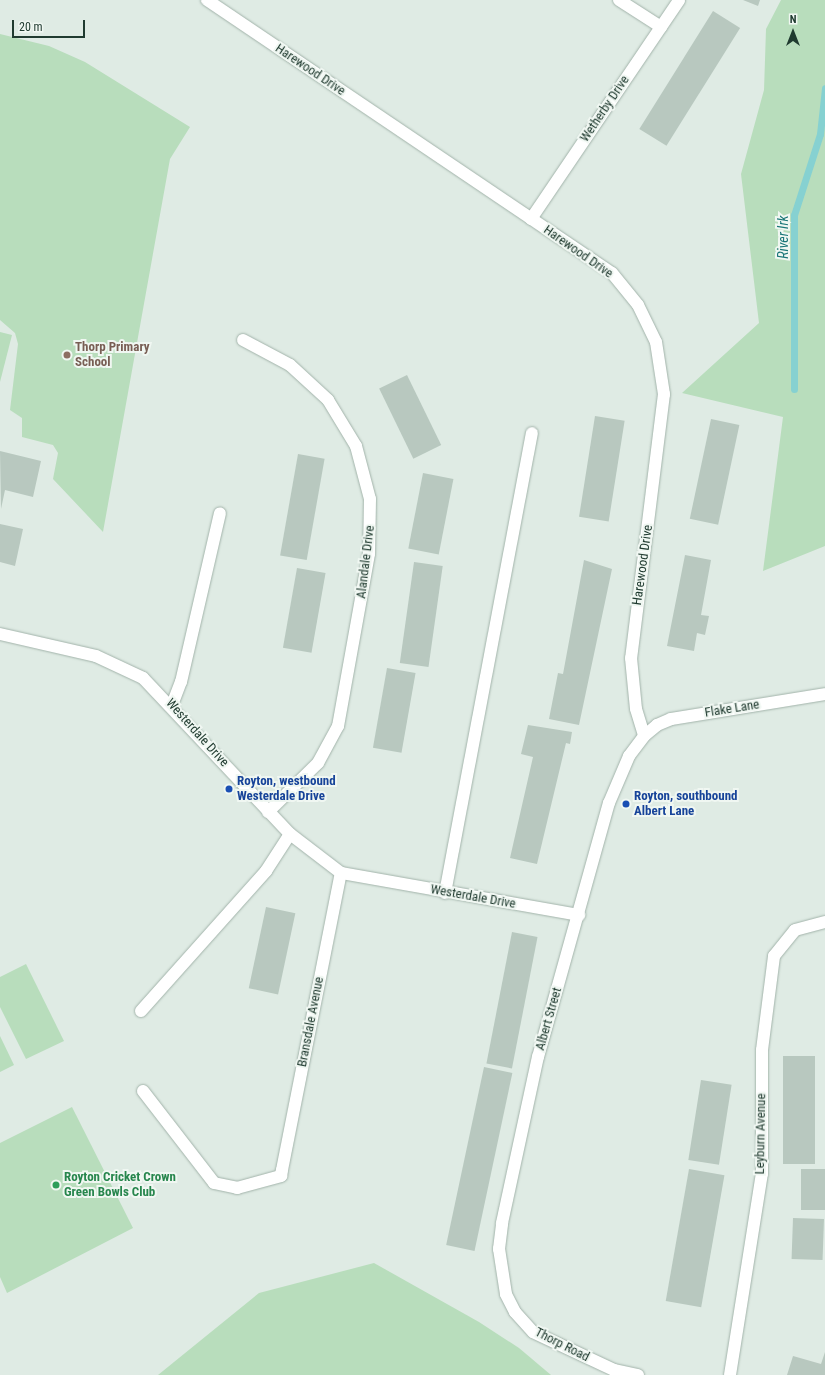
<!DOCTYPE html>
<style>
body{margin:0}
#map{position:relative;width:825px;height:1375px;overflow:hidden;background:#dfebe4;font-family:"Roboto Condensed",sans-serif}
div>[style]{position:absolute}
[style*='--x']{left:calc(var(--x)*1px);top:calc(var(--y)*1px);width:calc(var(--w)*1px);rotate:calc(var(--a)*1deg)}
.green>*{inset:0;background:#b8ddbc}
.stream>*{height:7px;margin:-3.5px;padding:0 3.5px;transform-origin:3.5px;border-radius:3.5px;background:#86d1d1}
.building>*{inset:0;background:#b8c8bf;transform-origin:0 0}
.roads{filter:drop-shadow(0 0 1px #a2b3aa) drop-shadow(0 0 1px #a2b3aa)}
.lane>*{height:12px;margin:-6px;padding:0 6px;transform-origin:6px;border-radius:6px;background:#fff}
.street>*{height:12px;margin:-6px;padding:0 6px;transform-origin:6px;border-radius:6px;background:#fff}
.dots>*{width:11px;height:11px;translate:-50% -50%;box-sizing:border-box;border:2px solid #f0f7f2;border-radius:50%}
span{translate:-50% -50%;white-space:nowrap;text-align:center;line-height:1.15;-webkit-text-stroke:4px #f0f7f2;paint-order:stroke}
.street-label{font-size:13px;color:#203b30}
.education-label{font-size:13px;color:#785e54;font-weight:700}
.left{translate:0 -50%;text-align:left}
.transit-label{font-size:13px;color:#164399;font-weight:700}
.leisure-label{font-size:13px;color:#27864d;font-weight:700}
.water-label{font-size:14px;color:#1a7678;font-style:italic}
.north{position:absolute;left:773px;top:12px;width:40px;height:40px;-webkit-text-stroke:3px #f0f7f2;paint-order:stroke;rotate:0deg;font-size:11px;font-weight:700;line-height:16px;text-align:center;color:#203b30}
.north::after{content:'';display:block;margin:auto;width:14px;height:18px;background:#203b30;clip-path:polygon(50% 0,100% 100%,50% 72%,0 100%)}
.scale{position:absolute;left:12px;top:20px;width:73px;height:18px;box-sizing:border-box;border:2px solid #203b30;border-top:0;padding-left:5px;font-size:12px;line-height:14px;white-space:nowrap;color:#203b30;-webkit-text-stroke:3px #f0f7f2;paint-order:stroke}
</style>
<div id="map">
<div class="green">
<div style="clip-path:polygon(781px 0,825px 0,825px 546px,763px 571px,783px 417px,682px 393px,759px 323px,741px 174px,764px 90px,766px 29px)"></div>
<div style="clip-path:polygon(0 34px,49px 46px,85px 62px,190px 127px,170px 159px,103px 532px,53px 479px,58px 453px,53px 445px,22px 437px,22px 418px,10px 410px,18px 344px,15px 333px,0 320px)"></div>
<div style="clip-path:polygon(0 332px,12px 335px,0 382px)"></div>
<div style="clip-path:polygon(26px 964px,64px 1041px,26px 1059px,0 1007px,0 977px)"></div>
<div style="clip-path:polygon(0 1036px,14px 1065px,0 1072px)"></div>
<div style="clip-path:polygon(72px 1107px,133px 1228px,7px 1293px,0 1277px,0 1143px)"></div>
<div style="clip-path:polygon(374px 1263px,479px 1322px,519px 1348px,551px 1375px,158px 1375px,259px 1293px)"></div>
</div>
<div class="stream">
<div style="--x:794;--y:389;--w:174;--a:-90"></div>
<div style="--x:794;--y:215;--w:85;--a:-72.2"></div>
<div style="--x:820;--y:134;--w:46;--a:-83.8"></div>
</div>
<div class="building">
<div style="clip-path:polygon(743px 0,760px 0,758px 6px)"></div>
<div style="left:713px;top:11px;width:32px;height:139px;rotate:32deg"></div>
<div style="left:407px;top:375px;width:78px;height:31px;rotate:64deg"></div>
<div style="left:595px;top:416px;width:30px;height:102px;rotate:9deg"></div>
<div style="left:711px;top:419px;width:29px;height:102px;rotate:12deg"></div>
<div style="clip-path:polygon(0 451px,41px 461px,33px 497px,5px 490px,1px 509px)"></div>
<div style="left:298px;top:454px;width:27px;height:103px;rotate:10deg"></div>
<div style="left:423px;top:473px;width:31px;height:77px;rotate:11deg"></div>
<div style="clip-path:polygon(0 524px,23px 529px,15px 566px,0 562px)"></div>
<div style="clip-path:polygon(685px 555px,711px 560px,701px 615px,709px 616px,705px 635px,697px 633px,694px 651px,667px 646px)"></div>
<div style="clip-path:polygon(584px 560px,612px 569px,579px 725px,549px 719px,558px 673px,563px 674px)"></div>
<div style="left:414px;top:562px;width:29px;height:102px;rotate:8deg"></div>
<div style="left:297px;top:568px;width:29px;height:81px;rotate:10deg"></div>
<div style="left:387px;top:668px;width:29px;height:81px;rotate:10deg"></div>
<div style="clip-path:polygon(528px 725px,572px 732px,570px 744px,566px 743px,537px 864px,510px 858px,533px 757px,521px 754px)"></div>
<div style="left:266px;top:907px;width:30px;height:83px;rotate:12deg"></div>
<div style="left:512px;top:932px;width:26px;height:134px;rotate:11deg"></div>
<div style="left:783px;top:1056px;width:32px;height:108px"></div>
<div style="left:484px;top:1067px;width:29px;height:182px;rotate:12deg"></div>
<div style="left:701px;top:1080px;width:31px;height:81px;rotate:9deg"></div>
<div style="left:689px;top:1169px;width:36px;height:134px;rotate:10deg"></div>
<div style="left:801px;top:1169px;width:24px;height:41px"></div>
<div style="left:793px;top:1218px;width:31px;height:41px;rotate:2deg"></div>
<div style="clip-path:polygon(825px 1352px,825px 1375px,787px 1375px,793px 1356px,821px 1364px)"></div>
</div>
<div class="roads">
<div class="lane">
<div style="--x:172;--y:705;--w:25;--a:-69"></div>
<div style="--x:181;--y:682;--w:173;--a:-77"></div>
<div style="--x:445;--y:893;--w:468;--a:-79.3"></div>
<div style="--x:141;--y:1011;--w:188;--a:-48.2"></div>
<div style="--x:266;--y:871;--w:44;--a:-57"></div>
<div style="--x:143;--y:1091;--w:116;--a:52.3"></div>
<div style="--x:214;--y:1183;--w:24;--a:12"></div>
<div style="--x:237;--y:1188;--w:46;--a:-15.3"></div>
<div style="--x:281;--y:1176;--w:6;--a:-81"></div>
</div>
<div class="street">
<div style="--x:207;--y:0;--w:488;--a:34"></div>
<div style="--x:612;--y:273;--w:41;--a:50.9"></div>
<div style="--x:638;--y:305;--w:41;--a:64.1"></div>
<div style="--x:656;--y:342;--w:53;--a:81.3"></div>
<div style="--x:664;--y:394;--w:266;--a:97.1"></div>
<div style="--x:631;--y:658;--w:51;--a:84.4"></div>
<div style="--x:636;--y:709;--w:28;--a:73"></div>
<div style="--x:619;--y:0;--w:50;--a:32.7"></div>
<div style="--x:531;--y:219;--w:264;--a:-55.9"></div>
<div style="--x:243;--y:340;--w:53;--a:28"></div>
<div style="--x:290;--y:365;--w:52;--a:42.6"></div>
<div style="--x:328;--y:400;--w:54;--a:58.7"></div>
<div style="--x:356;--y:446;--w:55;--a:75.2"></div>
<div style="--x:370;--y:499;--w:55;--a:91"></div>
<div style="--x:369;--y:554;--w:175;--a:100.2"></div>
<div style="--x:338;--y:726;--w:42;--a:118.4"></div>
<div style="--x:318;--y:763;--w:70;--a:135.6"></div>
<div style="--x:0;--y:634;--w:98;--a:12.9"></div>
<div style="--x:96;--y:656;--w:52;--a:25.1"></div>
<div style="--x:143;--y:678;--w:214;--a:46.7"></div>
<div style="--x:290;--y:834;--w:64;--a:37.4"></div>
<div style="--x:341;--y:873;--w:242;--a:10"></div>
<div style="--x:282;--y:1170;--w:303;--a:-78.8"></div>
<div style="--x:638;--y:1375;--w:25;--a:-168"></div>
<div style="--x:614;--y:1370;--w:89;--a:-154.9"></div>
<div style="--x:533;--y:1332;--w:27;--a:-132"></div>
<div style="--x:515;--y:1312;--w:20;--a:-117"></div>
<div style="--x:506;--y:1294;--w:46;--a:-98.8"></div>
<div style="--x:499;--y:1249;--w:26;--a:-83"></div>
<div style="--x:502;--y:1223;--w:170;--a:-77.8"></div>
<div style="--x:538;--y:1057;--w:264;--a:-74.4"></div>
<div style="--x:609;--y:803;--w:51;--a:-66.9"></div>
<div style="--x:629;--y:756;--w:25;--a:-53"></div>
<div style="--x:644;--y:736;--w:17;--a:-40"></div>
<div style="--x:657;--y:725;--w:15;--a:-23"></div>
<div style="--x:671;--y:719;--w:156;--a:-9.2"></div>
<div style="--x:730;--y:1375;--w:204;--a:-81"></div>
<div style="--x:762;--y:1174;--w:124;--a:-90"></div>
<div style="--x:762;--y:1050;--w:95;--a:-82.7"></div>
<div style="--x:774;--y:956;--w:33;--a:-51"></div>
<div style="--x:795;--y:930;--w:31;--a:-15"></div>
</div>
</div>
<div class="dots">
<div style="left:67px;top:355px;background:#8d6e63"></div>
<div style="left:229px;top:789px;background:#1a4fb4"></div>
<div style="left:626px;top:804px;background:#1a4fb4"></div>
<div style="left:56px;top:1185px;background:#2e9e5b"></div>
</div>
<div class="street-label">
<span style="left:310px;top:70px;rotate:34deg">Harewood Drive</span>
<span style="left:605px;top:109px;rotate:-56deg">Wetherby Drive</span>
<span style="left:578px;top:252px;rotate:35deg">Harewood Drive</span>
<span style="left:366px;top:562px;rotate:-83deg">Alandale Drive</span>
<span style="left:643px;top:565px;rotate:-82deg">Harewood Drive</span>
<span style="left:732px;top:709px;rotate:-9deg">Flake Lane</span>
<span style="left:197px;top:733px;rotate:48deg">Westerdale Drive</span>
<span style="left:473px;top:897px;rotate:10deg">Westerdale Drive</span>
<span style="left:549px;top:1019px;rotate:-74deg">Albert Street</span>
<span style="left:311px;top:1022px;rotate:-79deg">Bransdale Avenue</span>
<span style="left:761px;top:1134px;rotate:-89deg">Leyburn Avenue</span>
<span style="left:562px;top:1345px;rotate:27deg">Thorp Road</span>
</div>
<div class="education-label">
<span class="left" style="left:75px;top:355px">Thorp Primary<br>School</span>
</div>
<div class="transit-label">
<span class="left" style="left:237px;top:789px">Royton, westbound<br>Westerdale Drive</span>
<span class="left" style="left:634px;top:804px">Royton, southbound<br>Albert Lane</span>
</div>
<div class="leisure-label">
<span class="left" style="left:64px;top:1185px">Royton Cricket Crown<br>Green Bowls Club</span>
</div>
<div class="water-label">
<span style="left:783px;top:237px;rotate:-90deg">River Irk</span>
</div>
<div class="north">N</div>
<div class="scale">20 m</div>
</div>
